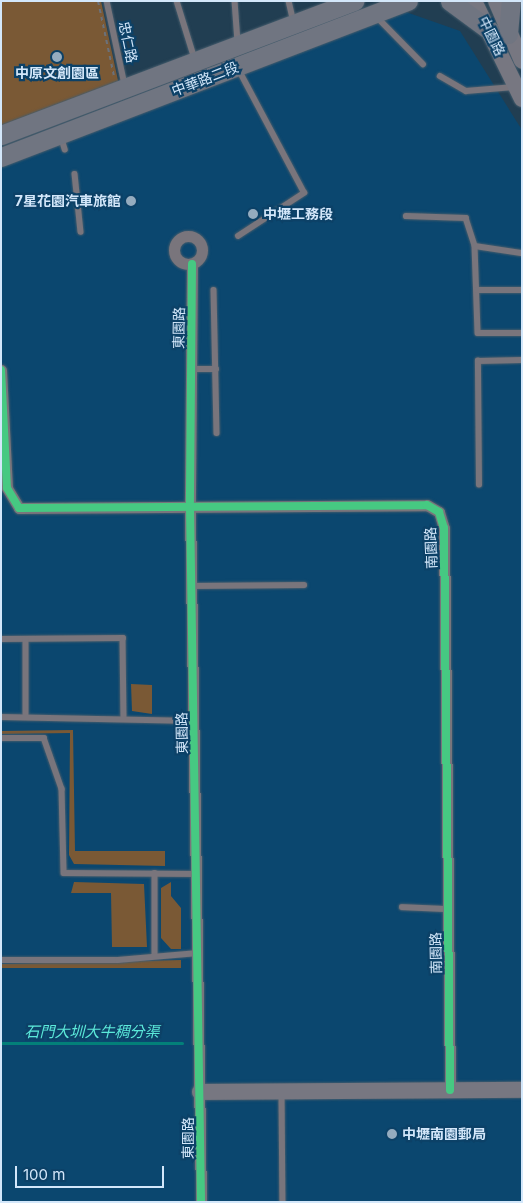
<!DOCTYPE html>
<meta charset="utf-8">
<style>
body{margin:0}
#map{position:relative;width:523px;height:1203px;overflow:hidden;background:#213e52;font-family:Inter,"Noto Sans TC",sans-serif}
div>[style]{position:absolute}
[style*='--x']{left:calc(var(--x)*1px);top:calc(var(--y)*1px);width:calc(var(--w)*1px);rotate:calc(var(--a)*1deg)}
.built>*{inset:0;background:#0b476f}
.green>*{inset:0;background:#7a5935}
.stream>*{height:3px;margin:-1.5px;padding:0 1.5px;transform-origin:1.5px;border-radius:1.5px;background:#038079}
.path>*{height:2px;margin-top:-1px;transform-origin:0;background:repeating-linear-gradient(90deg,#6b717a 0 4px,transparent 0 8px)}
.roads{filter:drop-shadow(0 0 1px #455c6c) drop-shadow(0 0 1px #455c6c)}
.lane>*{height:5.5px;margin:-2.75px;padding:0 2.75px;transform-origin:2.75px;border-radius:2.75px;background:#79757c}
.street>*{height:11px;margin:-5.5px;padding:0 5.5px;transform-origin:5.5px;border-radius:5.5px;background:#79757c}
.street>.ring{margin:-5.5px;padding:0;box-sizing:content-box;background:none;border:11px solid #79757c;border-radius:50%}
.secondary>*{height:16px;margin:-8px;padding:0 8px;transform-origin:8px;border-radius:8px;background:#777781}
.primary>*{height:19px;margin:-9.5px;padding:0 9.5px;transform-origin:9.5px;border-radius:9.5px;background:#707581}
.cycleway>*{height:8px;margin:-4px;padding:0 4px;transform-origin:4px;border-radius:4px;background:#46c982}
.dots>*{width:14px;height:14px;translate:-50% -50%;box-sizing:border-box;border:2px solid #0c4167;border-radius:50%}
span{translate:-50% -50%;white-space:nowrap;text-align:center;line-height:1.15;-webkit-text-stroke:4.5px #0c4167;paint-order:stroke}
.street-label{font-size:14px;color:#d3e7fa}
.poi-label{font-size:14px;color:#d3e7fa;font-weight:700}
.right{translate:-100% -50%;text-align:right}
.left{translate:0 -50%;text-align:left}
.water-label{font-size:15px;color:#5be9da;font-style:italic}
.frame{position:absolute;inset:0;border:2px solid #d3e7fa;pointer-events:none}
.scale{position:absolute;left:15px;top:1166px;width:149px;height:22px;box-sizing:border-box;border:2px solid #d3e7fa;border-top:0;padding-left:6px;font-size:15px;line-height:18px;white-space:nowrap;color:#d3e7fa;-webkit-text-stroke:4px #0c4167;paint-order:stroke}
</style>
<div id="map">
<div class="built">
<div style="clip-path:polygon(406px 12px,460px 31px,522px 130px,522px 1202px,1px 1202px,1px 167px)"></div>
</div>
<div class="green">
<div style="clip-path:polygon(1px 1px,101px 1px,119px 85px,1px 128px)"></div>
<div style="clip-path:polygon(131px 684px,152px 685px,152px 714px,132px 711px)"></div>
<div style="clip-path:polygon(73px 730px,75px 851px,165px 851px,165px 866px,74px 864px,69px 855px,70px 733px,1px 734px,1px 731px)"></div>
<div style="clip-path:polygon(74px 882px,144px 884px,147px 947px,112px 947px,111px 893px,71px 893px)"></div>
<div style="clip-path:polygon(171px 882px,171px 896px,181px 908px,181px 949px,171px 949px,161px 938px,161px 888px)"></div>
<div style="clip-path:polygon(181px 960px,181px 968px,1px 968px,1px 964px)"></div>
</div>
<div class="stream">
<div style="--x:1;--y:1043;--w:181;--a:0"></div>
</div>
<div class="path">
<div style="--x:98;--y:1;--w:77;--a:78"></div>
</div>
<div class="roads">
<div class="lane">
<div style="--x:107;--y:1;--w:86;--a:77.9"></div>
<div style="--x:177;--y:1;--w:61;--a:72.8"></div>
<div style="--x:235;--y:1;--w:41;--a:85.8"></div>
<div style="--x:289;--y:1;--w:22;--a:77"></div>
<div style="--x:377;--y:17;--w:66;--a:45.6"></div>
<div style="--x:440;--y:76;--w:30;--a:30"></div>
<div style="--x:466;--y:91;--w:48;--a:-4.8"></div>
<div style="--x:61;--y:136;--w:14;--a:73"></div>
<div style="--x:75;--y:174;--w:58;--a:84.1"></div>
<div style="--x:406;--y:216;--w:60;--a:1.9"></div>
<div style="--x:466;--y:218;--w:29;--a:72"></div>
<div style="--x:475;--y:246;--w:87;--a:88"></div>
<div style="--x:478;--y:333;--w:44;--a:0"></div>
<div style="--x:238;--y:236;--w:79;--a:-33.1"></div>
<div style="--x:304;--y:193;--w:140;--a:-118"></div>
<div style="--x:475;--y:246;--w:48;--a:8.5"></div>
<div style="--x:214;--y:290;--w:143;--a:88.8"></div>
<div style="--x:477;--y:290;--w:45;--a:0"></div>
<div style="--x:191;--y:369;--w:25;--a:0"></div>
<div style="--x:479;--y:485;--w:124;--a:-90.5"></div>
<div style="--x:478;--y:361;--w:44;--a:-1.3"></div>
<div style="--x:192;--y:586;--w:112;--a:-0.5"></div>
<div style="--x:1;--y:639;--w:122;--a:-0.5"></div>
<div style="--x:123;--y:638;--w:80;--a:89.3"></div>
<div style="--x:26;--y:639;--w:78;--a:90"></div>
<div style="--x:1;--y:717;--w:193;--a:1.2"></div>
<div style="--x:1;--y:738;--w:43;--a:0"></div>
<div style="--x:44;--y:738;--w:54;--a:70.6"></div>
<div style="--x:62;--y:789;--w:84;--a:88.6"></div>
<div style="--x:64;--y:873;--w:132;--a:0.4"></div>
<div style="--x:155;--y:873;--w:81;--a:90"></div>
<div style="--x:402;--y:907;--w:46;--a:2.5"></div>
<div style="--x:1;--y:960;--w:117;--a:0"></div>
<div style="--x:118;--y:960;--w:80;--a:-5"></div>
<div style="--x:282;--y:1094;--w:108;--a:89.5"></div>
</div>
<div class="street">
<div class="ring" style="left:174px;top:236px;width:17px;height:17px"></div>
<div style="--x:192;--y:264;--w:244;--a:90.5"></div>
<div style="--x:190;--y:508;--w:694;--a:89.09"></div>
<div style="--x:1;--y:370;--w:118;--a:87.1"></div>
<div style="--x:7;--y:488;--w:23;--a:59"></div>
<div style="--x:19;--y:508;--w:408;--a:-0.4"></div>
<div style="--x:427;--y:505;--w:14;--a:30"></div>
<div style="--x:439;--y:512;--w:17;--a:73"></div>
<div style="--x:444;--y:528;--w:562;--a:89.39"></div>
</div>
<div class="secondary">
<div style="--x:474;--y:1;--w:109;--a:63.9"></div>
<div style="--x:496;--y:1;--w:65;--a:66.6"></div>
<div style="--x:200;--y:1092;--w:322;--a:-0.4"></div>
</div>
<div class="primary">
<div style="--x:450;--y:1;--w:49;--a:36.6"></div>
<div style="--x:508;--y:34;--w:33;--a:-85"></div>
<div style="--x:1;--y:135;--w:378;--a:-20.8"></div>
<div style="--x:1;--y:157;--w:436;--a:-21"></div>
</div>
</div>
<div class="cycleway">
<div style="--x:192;--y:264;--w:244;--a:90.5"></div>
<div style="--x:190;--y:508;--w:694;--a:89.09"></div>
<div style="--x:1;--y:370;--w:118;--a:87.1"></div>
<div style="--x:7;--y:488;--w:23;--a:59"></div>
<div style="--x:19;--y:508;--w:408;--a:-0.4"></div>
<div style="--x:427;--y:505;--w:14;--a:30"></div>
<div style="--x:439;--y:512;--w:17;--a:73"></div>
<div style="--x:444;--y:528;--w:562;--a:89.39"></div>
</div>
<div class="dots">
<div style="left:57px;top:57px;background:#95acbf"></div>
<div style="left:131px;top:201px;background:#95acbf"></div>
<div style="left:253px;top:214px;background:#95acbf"></div>
<div style="left:392px;top:1134px;background:#95acbf"></div>
</div>
<div class="street-label">
<span style="left:492px;top:36px;rotate:64deg">中園路</span>
<span style="left:128px;top:42px;rotate:78deg">忠仁路</span>
<span style="left:205px;top:79px;rotate:-21deg">中華路二段</span>
<span style="left:179px;top:328px;rotate:-89deg">東園路</span>
<span style="left:431px;top:548px;rotate:-92deg">南園路</span>
<span style="left:182px;top:733px;rotate:-91deg">東園路</span>
<span style="left:436px;top:953px;rotate:-91deg">南園路</span>
<span style="left:188px;top:1138px;rotate:-90deg">東園路</span>
</div>
<div class="poi-label">
<span style="left:57px;top:73px">中原文創園區</span>
<span class="right" style="left:121px;top:201px">7星花園汽車旅館</span>
<span class="left" style="left:263px;top:214px">中壢工務段</span>
<span class="left" style="left:402px;top:1134px">中壢南園郵局</span>
</div>
<div class="water-label">
<span style="left:92px;top:1032px">石門大圳大牛稠分渠</span>
</div>
<div class="frame"></div>
<div class="scale">100 m</div>
</div>
